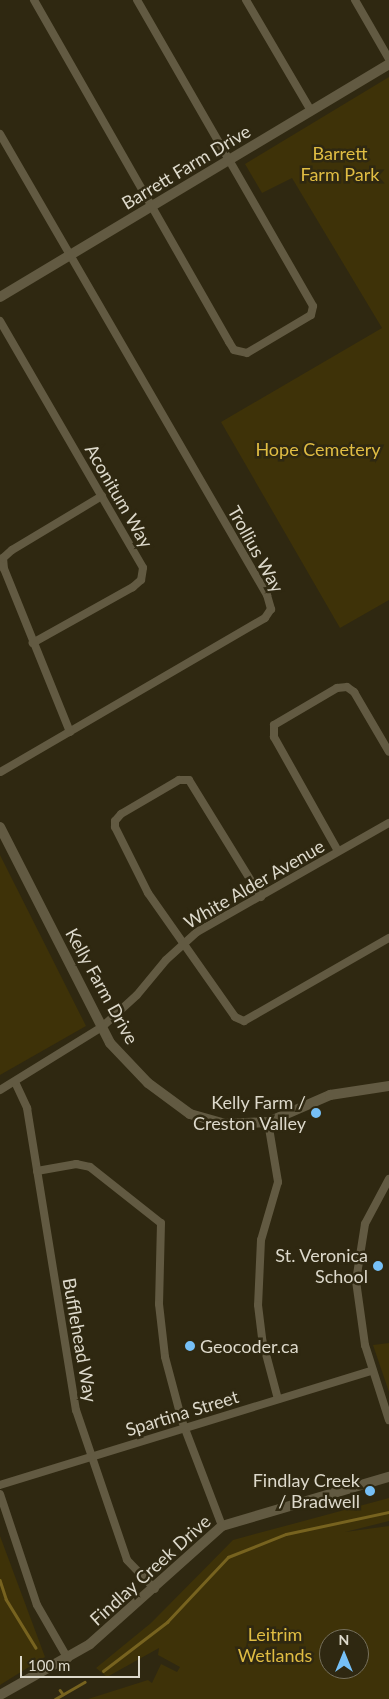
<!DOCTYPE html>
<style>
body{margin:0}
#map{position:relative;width:389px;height:1699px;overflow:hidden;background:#2f2811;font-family:Lato,sans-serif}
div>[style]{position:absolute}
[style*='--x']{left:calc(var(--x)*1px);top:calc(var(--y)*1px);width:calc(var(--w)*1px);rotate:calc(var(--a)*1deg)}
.green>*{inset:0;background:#3e3208}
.stream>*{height:2.5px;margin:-1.25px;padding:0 1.25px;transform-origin:1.25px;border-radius:1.25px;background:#77631f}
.minor>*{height:8px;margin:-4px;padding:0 4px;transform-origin:4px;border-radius:4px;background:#625a42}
.tertiary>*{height:10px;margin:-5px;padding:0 5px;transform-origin:5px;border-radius:5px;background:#625a42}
.dots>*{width:14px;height:14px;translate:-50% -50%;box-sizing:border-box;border:2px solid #2f2811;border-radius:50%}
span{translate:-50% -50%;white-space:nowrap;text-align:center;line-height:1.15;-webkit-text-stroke:5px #2f2811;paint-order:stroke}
.park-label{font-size:18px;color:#e0bd43}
.street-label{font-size:18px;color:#ddd9cb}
.poi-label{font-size:18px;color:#ddd9cb}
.right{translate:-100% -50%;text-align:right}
.left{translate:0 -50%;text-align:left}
.north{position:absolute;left:319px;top:1629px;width:50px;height:50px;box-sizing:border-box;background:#2f2811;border:1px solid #756f5b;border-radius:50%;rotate:0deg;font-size:14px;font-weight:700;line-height:20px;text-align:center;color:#ddd9cb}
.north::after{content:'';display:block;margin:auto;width:18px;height:22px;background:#76c0f7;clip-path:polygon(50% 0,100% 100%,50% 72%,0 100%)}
.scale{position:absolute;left:20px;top:1656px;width:120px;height:22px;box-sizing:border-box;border:2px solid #ddd9cb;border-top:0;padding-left:6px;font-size:15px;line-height:18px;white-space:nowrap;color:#ddd9cb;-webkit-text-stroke:4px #2f2811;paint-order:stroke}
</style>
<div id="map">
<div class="green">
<div style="clip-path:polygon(389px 77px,389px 600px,340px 628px,221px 422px,382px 328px,292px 178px,262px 193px,245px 164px)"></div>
<div style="clip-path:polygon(0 855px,86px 1026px,0 1075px)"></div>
<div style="clip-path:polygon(389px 1343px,389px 1392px,373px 1345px)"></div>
<div style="clip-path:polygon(evenodd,389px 1498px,389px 1521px,345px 1532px,389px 1526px,389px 1699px,88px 1699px,148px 1680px,152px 1683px,161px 1664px,177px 1672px,180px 1667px,158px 1655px,159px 1648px,107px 1677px,96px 1668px,151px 1623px,233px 1540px,389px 1498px,329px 1639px,359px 1639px,359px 1669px,329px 1669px,329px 1639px)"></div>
<div style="clip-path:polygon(0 1536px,45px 1657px,0 1685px)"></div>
</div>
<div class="stream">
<div style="--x:0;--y:1580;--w:20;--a:72"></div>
<div style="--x:6;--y:1599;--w:57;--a:58.5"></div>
<div style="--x:103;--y:1671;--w:81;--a:-37.4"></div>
<div style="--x:167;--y:1622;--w:89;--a:-46.8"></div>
<div style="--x:228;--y:1557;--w:62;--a:-21.6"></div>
<div style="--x:286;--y:1534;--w:105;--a:-12.1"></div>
<div style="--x:60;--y:1690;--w:5;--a:53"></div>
<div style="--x:55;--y:1699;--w:34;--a:-30"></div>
</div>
<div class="minor">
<div style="--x:34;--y:0;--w:394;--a:60.3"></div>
<div style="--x:229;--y:342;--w:9;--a:58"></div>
<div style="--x:234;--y:350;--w:13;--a:13"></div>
<div style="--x:247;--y:353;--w:74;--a:-30.7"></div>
<div style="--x:311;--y:315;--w:9;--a:-77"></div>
<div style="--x:313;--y:306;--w:353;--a:-119.9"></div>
<div style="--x:246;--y:0;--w:129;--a:59.6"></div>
<div style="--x:355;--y:0;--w:68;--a:60"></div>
<div style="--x:0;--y:134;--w:533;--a:59.92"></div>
<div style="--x:267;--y:595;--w:15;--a:74"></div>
<div style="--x:271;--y:609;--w:11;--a:124"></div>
<div style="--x:265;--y:618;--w:306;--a:149.8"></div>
<div style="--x:0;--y:321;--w:285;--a:59.9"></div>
<div style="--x:143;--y:568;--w:12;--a:99"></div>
<div style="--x:141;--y:580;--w:11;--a:139"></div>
<div style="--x:133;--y:587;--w:115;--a:150.8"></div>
<div style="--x:70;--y:732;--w:176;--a:-112"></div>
<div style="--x:4;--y:569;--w:11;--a:-95"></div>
<div style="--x:3;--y:558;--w:12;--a:-42"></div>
<div style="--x:12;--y:550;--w:105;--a:-31"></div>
<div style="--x:338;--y:851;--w:131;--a:-119.3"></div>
<div style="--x:274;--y:737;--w:12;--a:-90"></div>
<div style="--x:274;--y:725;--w:73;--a:-30.4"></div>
<div style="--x:337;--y:688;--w:10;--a:-6"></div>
<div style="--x:347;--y:687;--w:9;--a:36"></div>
<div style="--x:354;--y:692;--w:69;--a:59.7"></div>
<div style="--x:261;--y:897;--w:137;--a:-121.6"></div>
<div style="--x:189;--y:780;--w:10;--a:180"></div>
<div style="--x:179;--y:780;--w:67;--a:149.6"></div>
<div style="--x:121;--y:814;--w:9;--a:131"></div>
<div style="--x:115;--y:821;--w:6;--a:90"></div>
<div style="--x:115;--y:827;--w:74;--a:63.4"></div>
<div style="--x:148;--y:893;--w:151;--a:54.9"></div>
<div style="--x:235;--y:1017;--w:10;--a:24"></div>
<div style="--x:244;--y:1021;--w:167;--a:-29.8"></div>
<div style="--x:15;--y:1082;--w:29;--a:65"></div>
<div style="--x:27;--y:1108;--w:306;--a:80.8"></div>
<div style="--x:76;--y:1410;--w:158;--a:71.2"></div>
<div style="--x:127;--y:1560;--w:40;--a:46"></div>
<div style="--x:0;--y:1090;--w:120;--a:-31.7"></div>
<div style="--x:102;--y:1027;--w:47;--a:-42.4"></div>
<div style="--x:137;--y:995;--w:45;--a:-50.4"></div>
<div style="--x:166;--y:960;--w:42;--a:-42.1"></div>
<div style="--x:197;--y:932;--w:221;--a:-29.6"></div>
<div style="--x:268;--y:1122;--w:61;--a:80.5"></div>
<div style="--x:278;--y:1182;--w:60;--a:106.3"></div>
<div style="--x:261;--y:1240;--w:65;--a:92.6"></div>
<div style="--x:258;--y:1305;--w:34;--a:83"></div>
<div style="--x:262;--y:1339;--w:62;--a:75.1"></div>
<div style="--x:37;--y:1171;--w:40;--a:-10"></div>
<div style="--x:76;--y:1164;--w:14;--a:12"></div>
<div style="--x:90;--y:1167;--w:90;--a:38.3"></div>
<div style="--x:161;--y:1223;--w:81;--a:91.4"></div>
<div style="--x:159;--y:1304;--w:53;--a:83.5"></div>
<div style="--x:165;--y:1357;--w:66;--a:75.1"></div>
<div style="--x:182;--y:1421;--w:112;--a:69.1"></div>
<div style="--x:389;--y:1179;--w:51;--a:118.1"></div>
<div style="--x:365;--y:1224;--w:58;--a:99"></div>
<div style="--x:356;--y:1281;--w:65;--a:82"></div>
<div style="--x:365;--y:1345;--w:79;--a:72.3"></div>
<div style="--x:0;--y:1485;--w:390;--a:-17.1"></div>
<div style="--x:0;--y:1494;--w:117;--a:71.6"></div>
<div style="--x:37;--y:1605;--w:62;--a:60.1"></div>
</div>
<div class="tertiary">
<div style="--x:0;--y:297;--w:453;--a:-30.9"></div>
<div style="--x:0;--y:827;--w:242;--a:63"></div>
<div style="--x:110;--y:1043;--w:55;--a:46.5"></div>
<div style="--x:148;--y:1083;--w:52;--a:36.4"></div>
<div style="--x:190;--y:1114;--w:35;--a:16"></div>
<div style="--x:224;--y:1124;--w:44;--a:-2.6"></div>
<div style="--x:268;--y:1122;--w:68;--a:-23.5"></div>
<div style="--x:330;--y:1095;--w:60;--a:-8.7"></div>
<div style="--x:0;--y:1695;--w:103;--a:-29.5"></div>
<div style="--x:90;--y:1644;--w:177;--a:-41.8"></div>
<div style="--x:222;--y:1526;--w:174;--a:-16.4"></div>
</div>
<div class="dots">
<div style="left:316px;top:1113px;background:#76c0f7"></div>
<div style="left:378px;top:1266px;background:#76c0f7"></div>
<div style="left:190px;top:1346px;background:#76c0f7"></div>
<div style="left:370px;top:1491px;background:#76c0f7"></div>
</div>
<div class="park-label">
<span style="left:340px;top:164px">Barrett<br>Farm Park</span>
<span style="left:318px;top:449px">Hope Cemetery</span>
<span style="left:275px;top:1645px">Leitrim<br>Wetlands</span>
</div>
<div class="street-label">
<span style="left:186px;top:167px;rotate:-31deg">Barrett Farm Drive</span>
<span style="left:119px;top:496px;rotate:60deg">Aconitum Way</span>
<span style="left:256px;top:549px;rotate:61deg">Trollius Way</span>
<span style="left:254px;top:884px;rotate:-30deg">White Alder Avenue</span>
<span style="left:102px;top:986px;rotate:61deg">Kelly Farm Drive</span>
<span style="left:80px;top:1340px;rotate:80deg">Bufflehead Way</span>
<span style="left:182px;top:1413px;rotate:-17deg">Spartina Street</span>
<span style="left:150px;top:1570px;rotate:-42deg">Findlay Creek Drive</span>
</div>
<div class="poi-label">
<span class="right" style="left:306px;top:1113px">Kelly Farm /<br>Creston Valley</span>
<span class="right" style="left:368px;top:1266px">St. Veronica<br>School</span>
<span class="left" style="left:200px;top:1346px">Geocoder.ca</span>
<span class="right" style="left:360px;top:1491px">Findlay Creek<br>/ Bradwell</span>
</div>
<div class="north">N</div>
<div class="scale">100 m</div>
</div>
